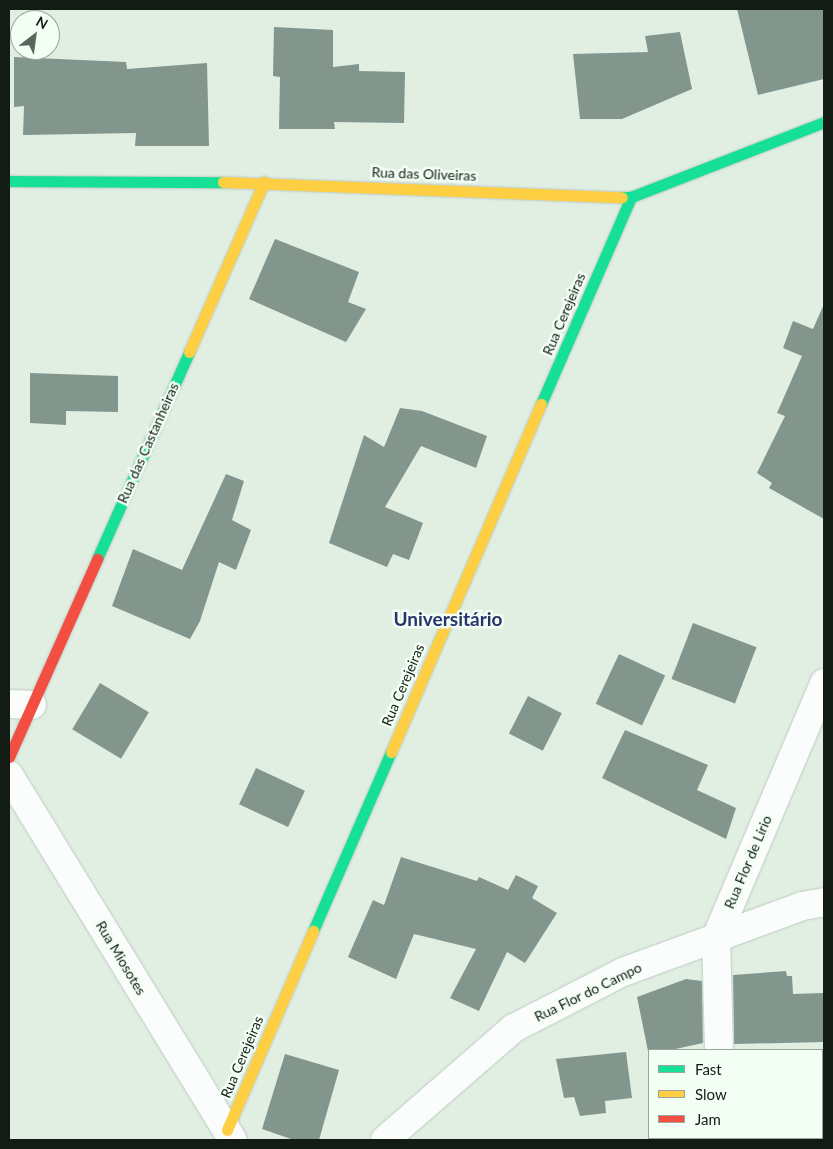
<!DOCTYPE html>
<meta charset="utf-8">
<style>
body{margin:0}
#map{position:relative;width:833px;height:1149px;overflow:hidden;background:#e1efe3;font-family:Lato,sans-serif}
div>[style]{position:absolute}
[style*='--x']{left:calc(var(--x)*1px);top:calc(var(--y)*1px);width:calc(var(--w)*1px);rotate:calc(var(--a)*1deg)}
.building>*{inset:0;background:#82968d;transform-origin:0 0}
.roads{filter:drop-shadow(0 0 1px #becac0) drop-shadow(0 0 1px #becac0)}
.street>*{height:28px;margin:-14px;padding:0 14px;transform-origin:14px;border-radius:14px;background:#fafdfb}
.fast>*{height:11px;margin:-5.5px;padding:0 5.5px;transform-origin:5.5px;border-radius:5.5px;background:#16e098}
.slow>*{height:11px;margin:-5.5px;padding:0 5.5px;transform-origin:5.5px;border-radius:5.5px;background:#ffcf43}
.jam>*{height:11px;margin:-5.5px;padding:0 5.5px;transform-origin:5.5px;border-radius:5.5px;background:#f24e42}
span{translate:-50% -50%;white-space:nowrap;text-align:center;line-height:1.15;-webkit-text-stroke:5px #f3fef5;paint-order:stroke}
.street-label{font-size:14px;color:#121c14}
.district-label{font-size:19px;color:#26346d;font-weight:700}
.frame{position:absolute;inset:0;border:10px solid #121c14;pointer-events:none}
.legend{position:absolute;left:648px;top:1049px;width:175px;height:90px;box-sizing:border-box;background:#f3fef5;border:1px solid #99a49b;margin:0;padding:6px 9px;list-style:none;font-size:15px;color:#121c14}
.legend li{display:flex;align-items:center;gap:10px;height:25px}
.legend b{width:25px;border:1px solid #99a49b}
.north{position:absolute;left:10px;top:10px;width:50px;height:50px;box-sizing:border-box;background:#f3fef5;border:1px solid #99a49b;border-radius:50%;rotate:30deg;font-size:14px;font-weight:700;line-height:20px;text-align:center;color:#121c14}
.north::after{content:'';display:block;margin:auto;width:18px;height:22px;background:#5a665c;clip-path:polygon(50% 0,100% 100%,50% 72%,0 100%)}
</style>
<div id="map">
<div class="building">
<div style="clip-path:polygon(737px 9px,824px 9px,824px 79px,758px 95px)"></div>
<div style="clip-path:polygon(274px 27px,333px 30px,333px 67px,359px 64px,359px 71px,405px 72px,404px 123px,334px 122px,335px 129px,279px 129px,280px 77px,273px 76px)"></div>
<div style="clip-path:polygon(680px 32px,692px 89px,622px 119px,580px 119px,573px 54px,648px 52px,645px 36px)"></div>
<div style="clip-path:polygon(14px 57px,126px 62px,127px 69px,207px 63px,209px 146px,135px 146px,136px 133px,23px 135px,24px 106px,14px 107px)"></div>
<div style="clip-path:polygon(275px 239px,359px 272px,348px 302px,366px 309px,346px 342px,249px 299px)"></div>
<div style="clip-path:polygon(824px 304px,824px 519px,769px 488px,772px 483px,757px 473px,785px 416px,777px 413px,802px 356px,783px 348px,793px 321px,813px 329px)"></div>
<div style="clip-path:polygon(30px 373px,118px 376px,118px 412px,66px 411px,66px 425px,30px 423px)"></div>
<div style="clip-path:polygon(400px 408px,422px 411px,487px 436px,476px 468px,421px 446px,385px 507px,423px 523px,409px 560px,393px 554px,387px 567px,329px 543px,364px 435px,384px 447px)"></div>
<div style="clip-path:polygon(226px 474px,244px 481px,232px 520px,251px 530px,236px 570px,219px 562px,200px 621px,190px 639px,112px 606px,133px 549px,182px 570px)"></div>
<div style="left:693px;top:623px;width:68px;height:60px;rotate:21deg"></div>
<div style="left:619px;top:654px;width:51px;height:55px;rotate:25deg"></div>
<div style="left:100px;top:683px;width:57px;height:54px;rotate:31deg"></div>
<div style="left:528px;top:696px;width:38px;height:42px;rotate:27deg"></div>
<div style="clip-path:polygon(625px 730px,708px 765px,697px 790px,736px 808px,726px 839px,602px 778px)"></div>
<div style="left:256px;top:768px;width:54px;height:40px;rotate:25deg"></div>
<div style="clip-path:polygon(401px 857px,477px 881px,479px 877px,508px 890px,516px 875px,538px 886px,532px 898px,557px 913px,525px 963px,507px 952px,479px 1011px,450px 998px,476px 949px,414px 934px,396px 979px,348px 957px,373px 900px,384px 905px)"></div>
<div style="clip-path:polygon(786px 971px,787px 976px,792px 976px,793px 994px,824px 993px,824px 1042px,734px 1044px,733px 975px)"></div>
<div style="clip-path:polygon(686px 979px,702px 981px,703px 1043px,671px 1050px,649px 1050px,649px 1056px,637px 997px)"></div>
<div style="clip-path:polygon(626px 1052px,632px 1098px,605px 1101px,606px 1113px,580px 1116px,574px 1097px,564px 1098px,556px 1059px)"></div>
<div style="clip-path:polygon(285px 1054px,339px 1070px,319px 1140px,294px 1140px,262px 1129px)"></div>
</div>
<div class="roads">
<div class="street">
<div style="--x:9;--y:704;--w:23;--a:2"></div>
<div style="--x:9;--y:775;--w:428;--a:58.5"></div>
<div style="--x:719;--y:1050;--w:112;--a:-91.5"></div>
<div style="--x:716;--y:938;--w:277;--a:-67"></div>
<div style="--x:721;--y:1138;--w:2;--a:90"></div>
<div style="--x:385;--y:1140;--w:171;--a:-41"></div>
<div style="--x:514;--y:1028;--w:123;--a:-27.2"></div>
<div style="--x:623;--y:972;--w:191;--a:-20.2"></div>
<div style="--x:802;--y:906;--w:22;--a:-10"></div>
</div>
<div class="fast">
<div style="--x:9;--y:181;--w:214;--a:0.3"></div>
<div style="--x:622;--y:197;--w:9;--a:0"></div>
<div style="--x:631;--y:197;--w:207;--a:-21.2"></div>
<div style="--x:541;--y:404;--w:226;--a:-66.5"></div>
<div style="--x:97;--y:559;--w:227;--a:-66"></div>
<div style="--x:313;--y:931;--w:195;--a:-66.5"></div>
</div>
<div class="slow">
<div style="--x:223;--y:182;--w:399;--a:2.2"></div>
<div style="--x:189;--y:352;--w:186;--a:-66.2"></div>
<div style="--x:391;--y:752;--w:379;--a:-66.7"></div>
<div style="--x:227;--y:1130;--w:217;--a:-66.6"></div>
</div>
<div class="jam">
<div style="--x:9;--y:757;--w:217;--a:-66"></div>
</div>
</div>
<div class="street-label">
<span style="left:424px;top:174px;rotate:2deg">Rua das Oliveiras</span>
<span style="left:564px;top:314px;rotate:-67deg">Rua Cerejeiras</span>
<span style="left:148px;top:443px;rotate:-66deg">Rua das Castanheiras</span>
<span style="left:403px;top:685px;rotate:-67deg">Rua Cerejeiras</span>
<span style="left:748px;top:862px;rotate:-67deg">Rua Flor de Lírio</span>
<span style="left:121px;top:958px;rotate:59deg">Rua Miosotes</span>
<span style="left:588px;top:992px;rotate:-26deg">Rua Flor do Campo</span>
<span style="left:242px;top:1057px;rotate:-67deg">Rua Cerejeiras</span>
</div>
<div class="district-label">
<span style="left:448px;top:619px">Universitário</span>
</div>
<div class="frame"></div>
<ul class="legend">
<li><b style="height:6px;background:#16e098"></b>Fast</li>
<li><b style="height:6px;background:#ffcf43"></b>Slow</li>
<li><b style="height:6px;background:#f24e42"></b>Jam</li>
</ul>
<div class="north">N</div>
</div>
